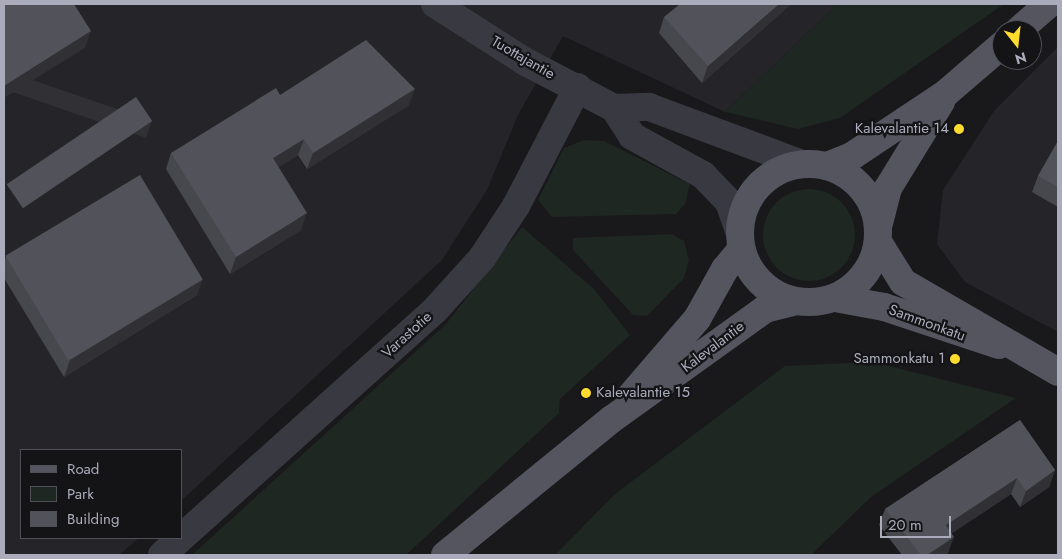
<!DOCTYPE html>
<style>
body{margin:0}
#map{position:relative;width:1062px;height:559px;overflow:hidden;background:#19181b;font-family:Jost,sans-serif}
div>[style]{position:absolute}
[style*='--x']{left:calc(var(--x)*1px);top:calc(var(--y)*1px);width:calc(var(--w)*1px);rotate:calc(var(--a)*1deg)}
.built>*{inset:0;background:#252428}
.green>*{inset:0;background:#1e2721}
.round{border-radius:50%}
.minor>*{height:28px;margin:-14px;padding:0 14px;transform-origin:14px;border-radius:14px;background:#393941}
.major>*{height:28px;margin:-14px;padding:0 14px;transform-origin:14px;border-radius:14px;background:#555560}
.major>.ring{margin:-14px;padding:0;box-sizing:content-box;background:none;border:28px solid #555560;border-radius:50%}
.wall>*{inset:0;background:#47484e}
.shaded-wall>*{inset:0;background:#303035;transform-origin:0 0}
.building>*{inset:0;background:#52525a;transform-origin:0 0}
.dots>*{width:14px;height:14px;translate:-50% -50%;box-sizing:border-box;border:2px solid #141316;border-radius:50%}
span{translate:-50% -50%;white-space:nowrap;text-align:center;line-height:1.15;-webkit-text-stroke:4.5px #141316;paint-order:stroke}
.street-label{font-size:15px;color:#aaacbc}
.poi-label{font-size:15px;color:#aaacbc}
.right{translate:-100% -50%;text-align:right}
.left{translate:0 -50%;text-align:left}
.frame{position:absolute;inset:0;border:5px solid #aaacbc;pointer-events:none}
.legend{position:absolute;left:20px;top:449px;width:162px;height:90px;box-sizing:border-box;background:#141316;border:1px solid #505058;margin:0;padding:6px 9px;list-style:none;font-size:15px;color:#aaacbc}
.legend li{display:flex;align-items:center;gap:10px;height:25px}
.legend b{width:25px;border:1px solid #505058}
.north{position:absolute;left:992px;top:20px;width:50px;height:50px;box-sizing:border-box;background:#141316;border:1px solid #505058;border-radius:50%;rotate:164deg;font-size:14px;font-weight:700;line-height:20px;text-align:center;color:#aaacbc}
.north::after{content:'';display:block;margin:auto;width:18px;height:22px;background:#ffdb2d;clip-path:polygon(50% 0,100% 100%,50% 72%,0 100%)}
.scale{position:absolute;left:880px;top:516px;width:71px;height:22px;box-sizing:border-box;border:2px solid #aaacbc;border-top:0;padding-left:6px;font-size:15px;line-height:18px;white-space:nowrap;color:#aaacbc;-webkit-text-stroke:4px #141316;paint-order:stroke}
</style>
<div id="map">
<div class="built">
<div style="clip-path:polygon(4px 4px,838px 4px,725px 112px,563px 36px,518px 115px,487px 190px,442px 260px,181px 501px,181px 450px,21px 450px,21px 538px,139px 538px,119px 555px,4px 555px)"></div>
<div style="clip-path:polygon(1058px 47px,1058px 332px,965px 282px,937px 244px,943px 190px,994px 111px)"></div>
</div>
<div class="green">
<div style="clip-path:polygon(838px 4px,1004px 4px,840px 118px,798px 129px,725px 112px)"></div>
<div style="clip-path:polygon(584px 140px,604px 141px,690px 184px,685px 204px,676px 214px,552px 217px,538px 200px,564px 148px)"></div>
<div class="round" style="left:763px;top:189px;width:92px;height:92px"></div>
<div style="clip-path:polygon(522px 227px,594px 289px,630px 335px,560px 399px,559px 413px,406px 555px,192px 555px,446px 324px)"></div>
<div style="clip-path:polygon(672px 234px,684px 241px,689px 260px,684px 278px,647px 316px,633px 315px,573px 250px,573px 238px)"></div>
<div style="clip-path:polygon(873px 362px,1016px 398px,871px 497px,811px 555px,555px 555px,615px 494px,785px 366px)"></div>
</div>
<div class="minor">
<div style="--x:435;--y:4;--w:106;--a:32.6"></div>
<div style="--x:524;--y:61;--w:102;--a:27.6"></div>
<div style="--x:614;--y:108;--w:33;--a:57"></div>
<div style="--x:632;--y:136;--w:81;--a:28.8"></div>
<div style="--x:703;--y:175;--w:37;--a:46"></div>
<div style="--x:729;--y:202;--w:31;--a:71"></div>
<div style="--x:614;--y:108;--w:35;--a:-2"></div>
<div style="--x:649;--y:107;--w:163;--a:20.4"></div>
<div style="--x:162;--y:555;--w:367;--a:-41.9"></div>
<div style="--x:435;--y:310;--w:70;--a:-47.9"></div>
<div style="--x:482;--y:258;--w:62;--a:-56.8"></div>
<div style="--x:516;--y:206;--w:134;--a:-62.5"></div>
</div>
<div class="major">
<div style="--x:1019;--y:30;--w:40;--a:-41"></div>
<div class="ring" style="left:740px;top:164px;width:110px;height:110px"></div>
<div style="--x:827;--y:166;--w:27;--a:-22"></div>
<div style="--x:852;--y:156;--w:112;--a:-33.7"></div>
<div style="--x:945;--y:94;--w:75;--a:-40.7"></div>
<div style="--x:878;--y:227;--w:40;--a:-75.6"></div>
<div style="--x:888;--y:188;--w:101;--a:-58.4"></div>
<div style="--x:878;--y:242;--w:47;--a:58"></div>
<div style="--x:903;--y:282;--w:179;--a:30.1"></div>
<div style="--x:835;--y:298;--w:50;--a:10.4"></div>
<div style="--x:884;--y:307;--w:121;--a:18.3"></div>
<div style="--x:629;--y:398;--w:104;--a:-49.3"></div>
<div style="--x:697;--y:319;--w:57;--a:-60.8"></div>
<div style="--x:725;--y:269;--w:25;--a:-50"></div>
<div style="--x:445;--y:555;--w:215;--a:-39.2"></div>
<div style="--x:612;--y:419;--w:188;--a:-35.7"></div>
<div style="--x:765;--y:309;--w:30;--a:-14"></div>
</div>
<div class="wall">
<div style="clip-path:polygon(791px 4px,702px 83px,659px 33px,664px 17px)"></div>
<div style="clip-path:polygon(280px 95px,409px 105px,307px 169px,298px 155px,278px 167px,301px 230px,230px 274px,166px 169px,171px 153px)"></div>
<div style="clip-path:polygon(1058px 141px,1058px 207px,1032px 192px,1038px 176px)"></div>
<div style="clip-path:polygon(6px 256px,197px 295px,64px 377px,4px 278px,4px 264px)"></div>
<div style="clip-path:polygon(1020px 420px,1055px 470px,1049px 487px,1020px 507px,1011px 494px,952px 533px,948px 553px,945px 555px,902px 555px,879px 525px,885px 509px)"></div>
</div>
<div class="shaded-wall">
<div style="clip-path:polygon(779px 4px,791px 4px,702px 83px,708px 66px)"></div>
<div style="clip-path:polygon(91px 31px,85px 48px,4px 98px,4px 86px)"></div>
<div style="clip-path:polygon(415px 89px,409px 105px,307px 169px,313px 153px)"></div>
<div style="left:152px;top:121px;width:18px;height:174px;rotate:109deg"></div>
<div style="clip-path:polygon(304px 139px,298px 155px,267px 174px,273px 158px)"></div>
<div style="clip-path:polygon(307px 213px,301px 230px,230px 274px,236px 257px)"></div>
<div style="clip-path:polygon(203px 279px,197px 295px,64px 377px,70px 360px)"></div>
<div style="clip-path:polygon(1055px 470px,1049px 487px,1020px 507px,1026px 491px)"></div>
<div style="clip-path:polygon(1017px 478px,1011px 494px,940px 541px,946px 525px)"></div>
<div style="clip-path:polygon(954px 537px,948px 553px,945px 555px,927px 555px)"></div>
</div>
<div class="building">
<div style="clip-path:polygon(4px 4px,74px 4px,91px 31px,4px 86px)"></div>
<div style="clip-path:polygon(680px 4px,779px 4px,708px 66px,664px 17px)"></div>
<div style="clip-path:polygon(366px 40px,415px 89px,313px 153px,304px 139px,273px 158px,307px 213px,236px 257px,171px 153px,276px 88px,280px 95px)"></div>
<div style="left:136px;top:97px;width:29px;height:156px;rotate:56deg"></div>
<div style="clip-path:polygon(1058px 141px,1058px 187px,1038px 176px)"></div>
<div style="left:140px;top:175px;width:122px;height:157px;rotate:59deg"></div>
<div style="clip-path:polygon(1020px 420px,1055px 470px,1026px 491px,1017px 478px,946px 525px,954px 537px,927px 555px,921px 555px,885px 509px)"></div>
</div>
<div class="dots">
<div style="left:959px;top:129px;background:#ffdb2d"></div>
<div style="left:955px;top:359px;background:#ffdb2d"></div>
<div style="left:586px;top:393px;background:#ffdb2d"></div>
</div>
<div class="street-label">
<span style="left:523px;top:58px;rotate:30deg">Tuottajantie</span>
<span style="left:927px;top:323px;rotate:20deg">Sammonkatu</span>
<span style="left:407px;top:335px;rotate:-42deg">Varastotie</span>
<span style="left:713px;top:347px;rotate:-37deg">Kalevalantie</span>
</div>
<div class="poi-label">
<span class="right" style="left:949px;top:129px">Kalevalantie 14</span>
<span class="right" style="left:945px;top:359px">Sammonkatu 1</span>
<span class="left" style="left:596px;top:393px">Kalevalantie 15</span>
</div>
<div class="frame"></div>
<ul class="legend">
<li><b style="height:6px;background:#555560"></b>Road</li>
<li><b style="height:14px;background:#1e2721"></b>Park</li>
<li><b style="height:14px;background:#52525a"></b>Building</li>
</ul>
<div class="north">N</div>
<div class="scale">20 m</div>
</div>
